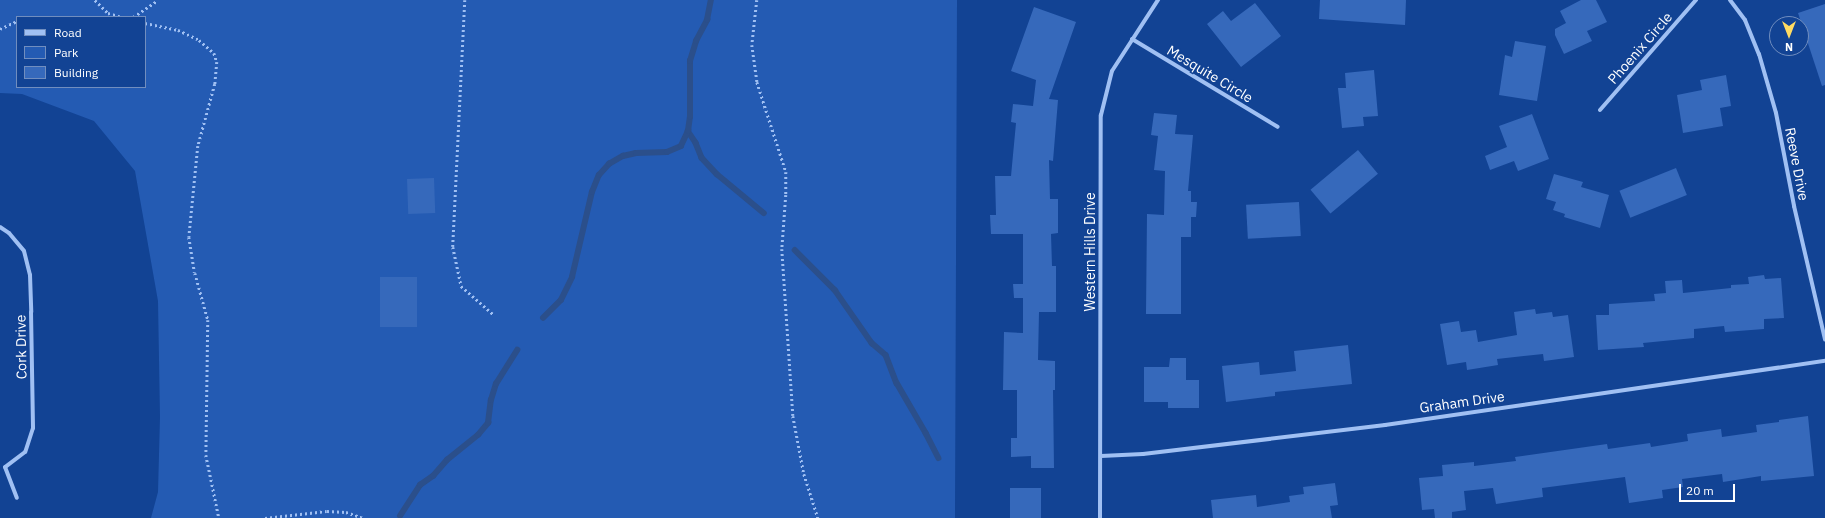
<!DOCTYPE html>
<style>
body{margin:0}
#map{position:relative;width:1825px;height:518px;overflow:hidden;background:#124394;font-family:"IBM Plex Sans",sans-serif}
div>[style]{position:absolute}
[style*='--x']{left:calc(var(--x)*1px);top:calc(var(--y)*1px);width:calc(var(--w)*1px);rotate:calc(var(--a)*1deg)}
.green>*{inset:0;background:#245bb3}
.stream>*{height:5.5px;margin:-2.75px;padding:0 2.75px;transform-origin:2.75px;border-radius:2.75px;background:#2b4f8b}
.building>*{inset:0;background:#3669bb;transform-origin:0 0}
.path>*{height:2.5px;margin-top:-1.25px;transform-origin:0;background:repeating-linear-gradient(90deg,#a0c0f3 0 2px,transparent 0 5px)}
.street>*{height:4px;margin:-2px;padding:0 2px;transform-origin:2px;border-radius:2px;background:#a0c0f3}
span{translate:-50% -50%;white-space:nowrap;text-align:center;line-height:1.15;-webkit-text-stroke:3px #124394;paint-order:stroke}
.street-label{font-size:14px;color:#fff}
.legend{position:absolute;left:16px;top:16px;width:130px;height:72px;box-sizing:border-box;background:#124394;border:1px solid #718ebf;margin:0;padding:5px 7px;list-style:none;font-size:12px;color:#fff}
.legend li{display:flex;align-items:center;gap:8px;height:20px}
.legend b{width:20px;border:1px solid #718ebf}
.north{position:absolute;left:1769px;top:16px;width:40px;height:40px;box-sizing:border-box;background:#124394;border:1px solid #718ebf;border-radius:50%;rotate:180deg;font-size:11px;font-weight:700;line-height:16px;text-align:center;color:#fff}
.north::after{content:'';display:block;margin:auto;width:14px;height:18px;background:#ffdb62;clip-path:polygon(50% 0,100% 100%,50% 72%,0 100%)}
.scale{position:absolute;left:1679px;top:484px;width:56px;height:18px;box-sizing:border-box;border:2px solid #fff;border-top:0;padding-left:5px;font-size:12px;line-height:14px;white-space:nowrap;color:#fff;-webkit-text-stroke:3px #124394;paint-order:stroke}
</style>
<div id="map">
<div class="green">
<div style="clip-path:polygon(evenodd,0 0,957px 0,955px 518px,151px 518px,158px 492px,160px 417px,158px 301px,135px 171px,94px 121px,22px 94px,0 93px,0 0,17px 17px,145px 17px,145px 87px,17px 87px,17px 17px)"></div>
</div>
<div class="stream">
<div style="--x:688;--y:131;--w:14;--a:56"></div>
<div style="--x:696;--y:143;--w:16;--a:68"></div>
<div style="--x:702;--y:158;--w:22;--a:47"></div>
<div style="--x:717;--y:174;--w:61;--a:39.7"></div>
<div style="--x:795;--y:250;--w:57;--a:45"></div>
<div style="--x:835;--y:290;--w:65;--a:55.1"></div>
<div style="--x:872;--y:343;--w:18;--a:41"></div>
<div style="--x:886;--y:355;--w:30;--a:69"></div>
<div style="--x:897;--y:383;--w:58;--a:59.9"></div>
<div style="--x:926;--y:433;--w:28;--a:63"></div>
<div style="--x:543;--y:318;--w:25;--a:-45"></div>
<div style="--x:561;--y:300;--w:25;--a:-64"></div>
<div style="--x:572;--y:277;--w:87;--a:-76.8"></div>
<div style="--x:592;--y:192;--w:18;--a:-68"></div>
<div style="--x:599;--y:175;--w:15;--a:-48"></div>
<div style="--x:609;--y:164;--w:16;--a:-30"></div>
<div style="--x:623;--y:156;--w:13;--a:-13"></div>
<div style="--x:636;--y:153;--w:31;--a:-2"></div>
<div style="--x:667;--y:152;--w:15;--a:-23"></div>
<div style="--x:681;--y:146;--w:17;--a:-65"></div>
<div style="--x:688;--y:131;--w:14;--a:-82"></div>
<div style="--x:690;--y:117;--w:56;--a:-90"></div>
<div style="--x:690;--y:61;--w:21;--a:-73"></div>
<div style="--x:696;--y:41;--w:24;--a:-62"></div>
<div style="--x:707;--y:20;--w:20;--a:-79"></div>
<div style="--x:400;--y:516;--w:37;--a:-57"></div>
<div style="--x:420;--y:485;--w:16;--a:-35"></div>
<div style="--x:433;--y:476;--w:21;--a:-49"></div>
<div style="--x:447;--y:460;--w:40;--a:-39"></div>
<div style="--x:478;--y:435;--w:16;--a:-50"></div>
<div style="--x:488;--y:423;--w:23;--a:-83"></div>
<div style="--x:491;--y:400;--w:17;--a:-73"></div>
<div style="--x:496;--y:384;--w:40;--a:-58"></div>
</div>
<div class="building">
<div style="clip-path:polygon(1320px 0,1406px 0,1405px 25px,1319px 19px)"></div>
<div style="clip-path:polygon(1581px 0,1596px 0,1607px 22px,1587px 31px,1592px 41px,1564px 54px,1555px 35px,1555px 29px,1566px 23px,1560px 11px)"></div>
<div style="clip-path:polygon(1255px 3px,1281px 36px,1241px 67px,1207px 24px,1223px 11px,1231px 21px)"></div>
<div style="clip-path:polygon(1825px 4px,1825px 85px,1822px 86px,1798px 13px)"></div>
<div style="clip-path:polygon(1034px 7px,1076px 22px,1049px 99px,1058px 100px,1053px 161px,1049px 160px,1050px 199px,1058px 199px,1058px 233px,1051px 234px,1052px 266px,1056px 266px,1056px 312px,1039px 312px,1038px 360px,1055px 361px,1055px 390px,1053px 390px,1054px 468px,1031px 468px,1031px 456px,1011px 457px,1011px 438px,1017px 438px,1017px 390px,1003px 390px,1004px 332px,1023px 333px,1023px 298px,1014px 298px,1013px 284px,1023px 284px,1023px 234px,991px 234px,990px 215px,996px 215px,995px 176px,1011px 176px,1016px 123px,1011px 122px,1013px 104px,1033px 106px,1036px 80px,1011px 71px)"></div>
<div style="clip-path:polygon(1515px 41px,1546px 46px,1537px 101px,1499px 95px,1505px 55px,1512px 57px)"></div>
<div style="clip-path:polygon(1374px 70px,1378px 116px,1363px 117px,1364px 126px,1342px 128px,1338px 88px,1346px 88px,1345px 73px)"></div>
<div style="clip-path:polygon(1726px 75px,1731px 106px,1720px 108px,1723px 126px,1683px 133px,1677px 95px,1702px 90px,1700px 80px)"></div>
<div style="clip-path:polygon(1154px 113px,1177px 115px,1175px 134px,1193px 135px,1188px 191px,1191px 191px,1191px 202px,1197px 202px,1196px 217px,1191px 217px,1191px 237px,1181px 237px,1181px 314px,1146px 314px,1147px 214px,1164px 215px,1165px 171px,1154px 170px,1158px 136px,1151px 135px)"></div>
<div style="clip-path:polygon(1532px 114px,1549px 159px,1518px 171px,1514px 161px,1490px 170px,1485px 156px,1507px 147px,1499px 126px)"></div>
<div style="left:1358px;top:150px;width:31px;height:62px;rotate:50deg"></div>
<div style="left:1676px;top:168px;width:29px;height:61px;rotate:68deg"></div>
<div style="clip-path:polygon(1554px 174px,1583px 182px,1581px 187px,1609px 195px,1600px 228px,1564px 217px,1565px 214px,1553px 210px,1556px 202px,1546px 199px)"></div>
<div style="left:434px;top:178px;width:35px;height:27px;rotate:88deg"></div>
<div style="left:1299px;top:202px;width:34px;height:53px;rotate:87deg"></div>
<div style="clip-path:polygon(1764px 275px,1765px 279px,1781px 278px,1784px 318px,1764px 319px,1764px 329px,1725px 332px,1724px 326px,1694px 329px,1694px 338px,1643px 343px,1644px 347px,1598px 350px,1596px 315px,1609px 315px,1609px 304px,1655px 301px,1654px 294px,1666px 293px,1665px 281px,1682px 280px,1683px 293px,1731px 288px,1731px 285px,1749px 284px,1748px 277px)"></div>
<div style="left:380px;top:277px;width:37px;height:50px"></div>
<div style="clip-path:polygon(1535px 309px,1536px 314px,1552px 312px,1553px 317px,1568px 315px,1574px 357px,1544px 361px,1543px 354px,1497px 359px,1498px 365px,1467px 370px,1466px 362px,1447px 365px,1440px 324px,1459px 321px,1461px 332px,1476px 330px,1478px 342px,1517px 335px,1514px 312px)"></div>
<div style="clip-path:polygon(1348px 345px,1352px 384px,1275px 392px,1275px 396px,1226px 402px,1222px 366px,1259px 362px,1260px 375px,1296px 371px,1294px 351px)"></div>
<div style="clip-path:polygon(1170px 358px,1186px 358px,1186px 380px,1199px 380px,1199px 408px,1168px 408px,1168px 402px,1144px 402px,1144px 367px,1169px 367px)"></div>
<div style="clip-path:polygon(1808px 416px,1814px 476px,1761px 481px,1761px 476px,1723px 482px,1722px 474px,1682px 479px,1683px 487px,1662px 490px,1663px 498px,1629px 503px,1625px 477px,1542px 488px,1543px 497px,1496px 504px,1493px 488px,1464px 491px,1466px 510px,1452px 512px,1452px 518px,1435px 518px,1434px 509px,1422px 510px,1419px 478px,1443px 476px,1442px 465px,1474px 462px,1474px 466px,1516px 461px,1515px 457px,1607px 444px,1608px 449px,1650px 443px,1651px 447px,1688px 441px,1687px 434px,1721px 429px,1722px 437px,1757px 432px,1756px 425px,1779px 422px,1779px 420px)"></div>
<div style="clip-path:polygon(1335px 483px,1338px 505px,1330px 506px,1332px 518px,1213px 518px,1211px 500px,1256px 495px,1257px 507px,1290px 502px,1289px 496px,1304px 494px,1303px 487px)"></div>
<div style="left:1010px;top:488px;width:31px;height:30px"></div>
</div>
<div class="path">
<div style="--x:95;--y:0;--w:18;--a:45"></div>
<div style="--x:108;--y:13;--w:15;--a:16"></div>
<div style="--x:465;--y:0;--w:247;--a:92.8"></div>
<div style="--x:453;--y:247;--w:40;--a:78"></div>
<div style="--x:461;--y:286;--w:44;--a:41.3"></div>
<div style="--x:757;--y:0;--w:45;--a:96.3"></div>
<div style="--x:752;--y:45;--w:37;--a:82"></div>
<div style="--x:757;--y:82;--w:95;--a:72.1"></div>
<div style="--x:786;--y:172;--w:23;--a:90"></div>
<div style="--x:786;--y:195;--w:54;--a:94.2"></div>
<div style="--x:782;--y:249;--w:167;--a:86.2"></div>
<div style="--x:793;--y:416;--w:59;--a:79.3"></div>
<div style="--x:804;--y:474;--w:46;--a:72.3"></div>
<div style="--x:133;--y:17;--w:30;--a:-34"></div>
<div style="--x:145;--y:23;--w:34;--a:12"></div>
<div style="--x:178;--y:30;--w:23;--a:25"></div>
<div style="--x:199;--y:40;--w:20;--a:41"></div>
<div style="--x:214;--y:53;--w:9;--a:72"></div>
<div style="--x:217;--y:62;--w:22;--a:95"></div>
<div style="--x:215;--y:84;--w:64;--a:105.3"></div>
<div style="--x:198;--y:146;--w:91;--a:95.6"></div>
<div style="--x:189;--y:237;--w:36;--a:81"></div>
<div style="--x:195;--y:273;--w:49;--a:74.5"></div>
<div style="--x:208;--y:320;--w:135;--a:90.8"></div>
<div style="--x:206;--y:455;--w:64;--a:78.3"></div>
<div style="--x:0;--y:29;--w:19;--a:-25"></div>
<div style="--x:265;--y:518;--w:62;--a:-6.4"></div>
<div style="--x:327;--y:511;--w:19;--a:3"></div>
<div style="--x:346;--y:512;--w:18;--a:19"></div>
</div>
<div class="street">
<div style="--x:1730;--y:0;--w:25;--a:53"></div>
<div style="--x:1745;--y:20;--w:37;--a:68"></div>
<div style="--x:1759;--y:54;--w:61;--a:73.9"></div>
<div style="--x:1776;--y:113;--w:95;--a:79"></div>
<div style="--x:1794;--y:206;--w:137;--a:76.9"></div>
<div style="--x:1132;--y:39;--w:170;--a:31.1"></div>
<div style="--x:1600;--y:110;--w:146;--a:-48.9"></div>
<div style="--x:0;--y:227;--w:11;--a:34"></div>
<div style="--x:9;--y:233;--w:23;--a:50"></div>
<div style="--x:24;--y:251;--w:25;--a:76"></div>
<div style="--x:30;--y:275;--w:37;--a:88"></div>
<div style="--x:31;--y:312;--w:116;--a:89"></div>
<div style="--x:33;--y:428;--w:25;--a:108"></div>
<div style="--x:25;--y:452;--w:25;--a:143"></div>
<div style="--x:1101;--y:456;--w:42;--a:-2.7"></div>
<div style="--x:1143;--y:454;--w:244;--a:-6.8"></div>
<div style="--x:1385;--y:425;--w:445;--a:-8.3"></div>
<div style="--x:5;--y:467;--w:33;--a:69"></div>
<div style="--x:1100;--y:518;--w:403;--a:-89.9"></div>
<div style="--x:1101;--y:115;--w:45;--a:-76"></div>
<div style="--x:1112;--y:71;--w:85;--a:-57.1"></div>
</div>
<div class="street-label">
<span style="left:1640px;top:48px;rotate:-49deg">Phoenix Circle</span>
<span style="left:1210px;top:74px;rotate:31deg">Mesquite Circle</span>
<span style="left:1797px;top:164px;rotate:79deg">Reeve Drive</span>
<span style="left:1090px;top:252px;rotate:-90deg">Western Hills Drive</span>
<span style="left:21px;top:347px;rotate:-91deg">Cork Drive</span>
<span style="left:1462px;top:402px;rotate:-8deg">Graham Drive</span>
</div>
<ul class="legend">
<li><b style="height:5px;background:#a0c0f3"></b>Road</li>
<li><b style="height:11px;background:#245bb3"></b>Park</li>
<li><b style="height:11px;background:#3669bb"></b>Building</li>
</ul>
<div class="north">N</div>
<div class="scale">20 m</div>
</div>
